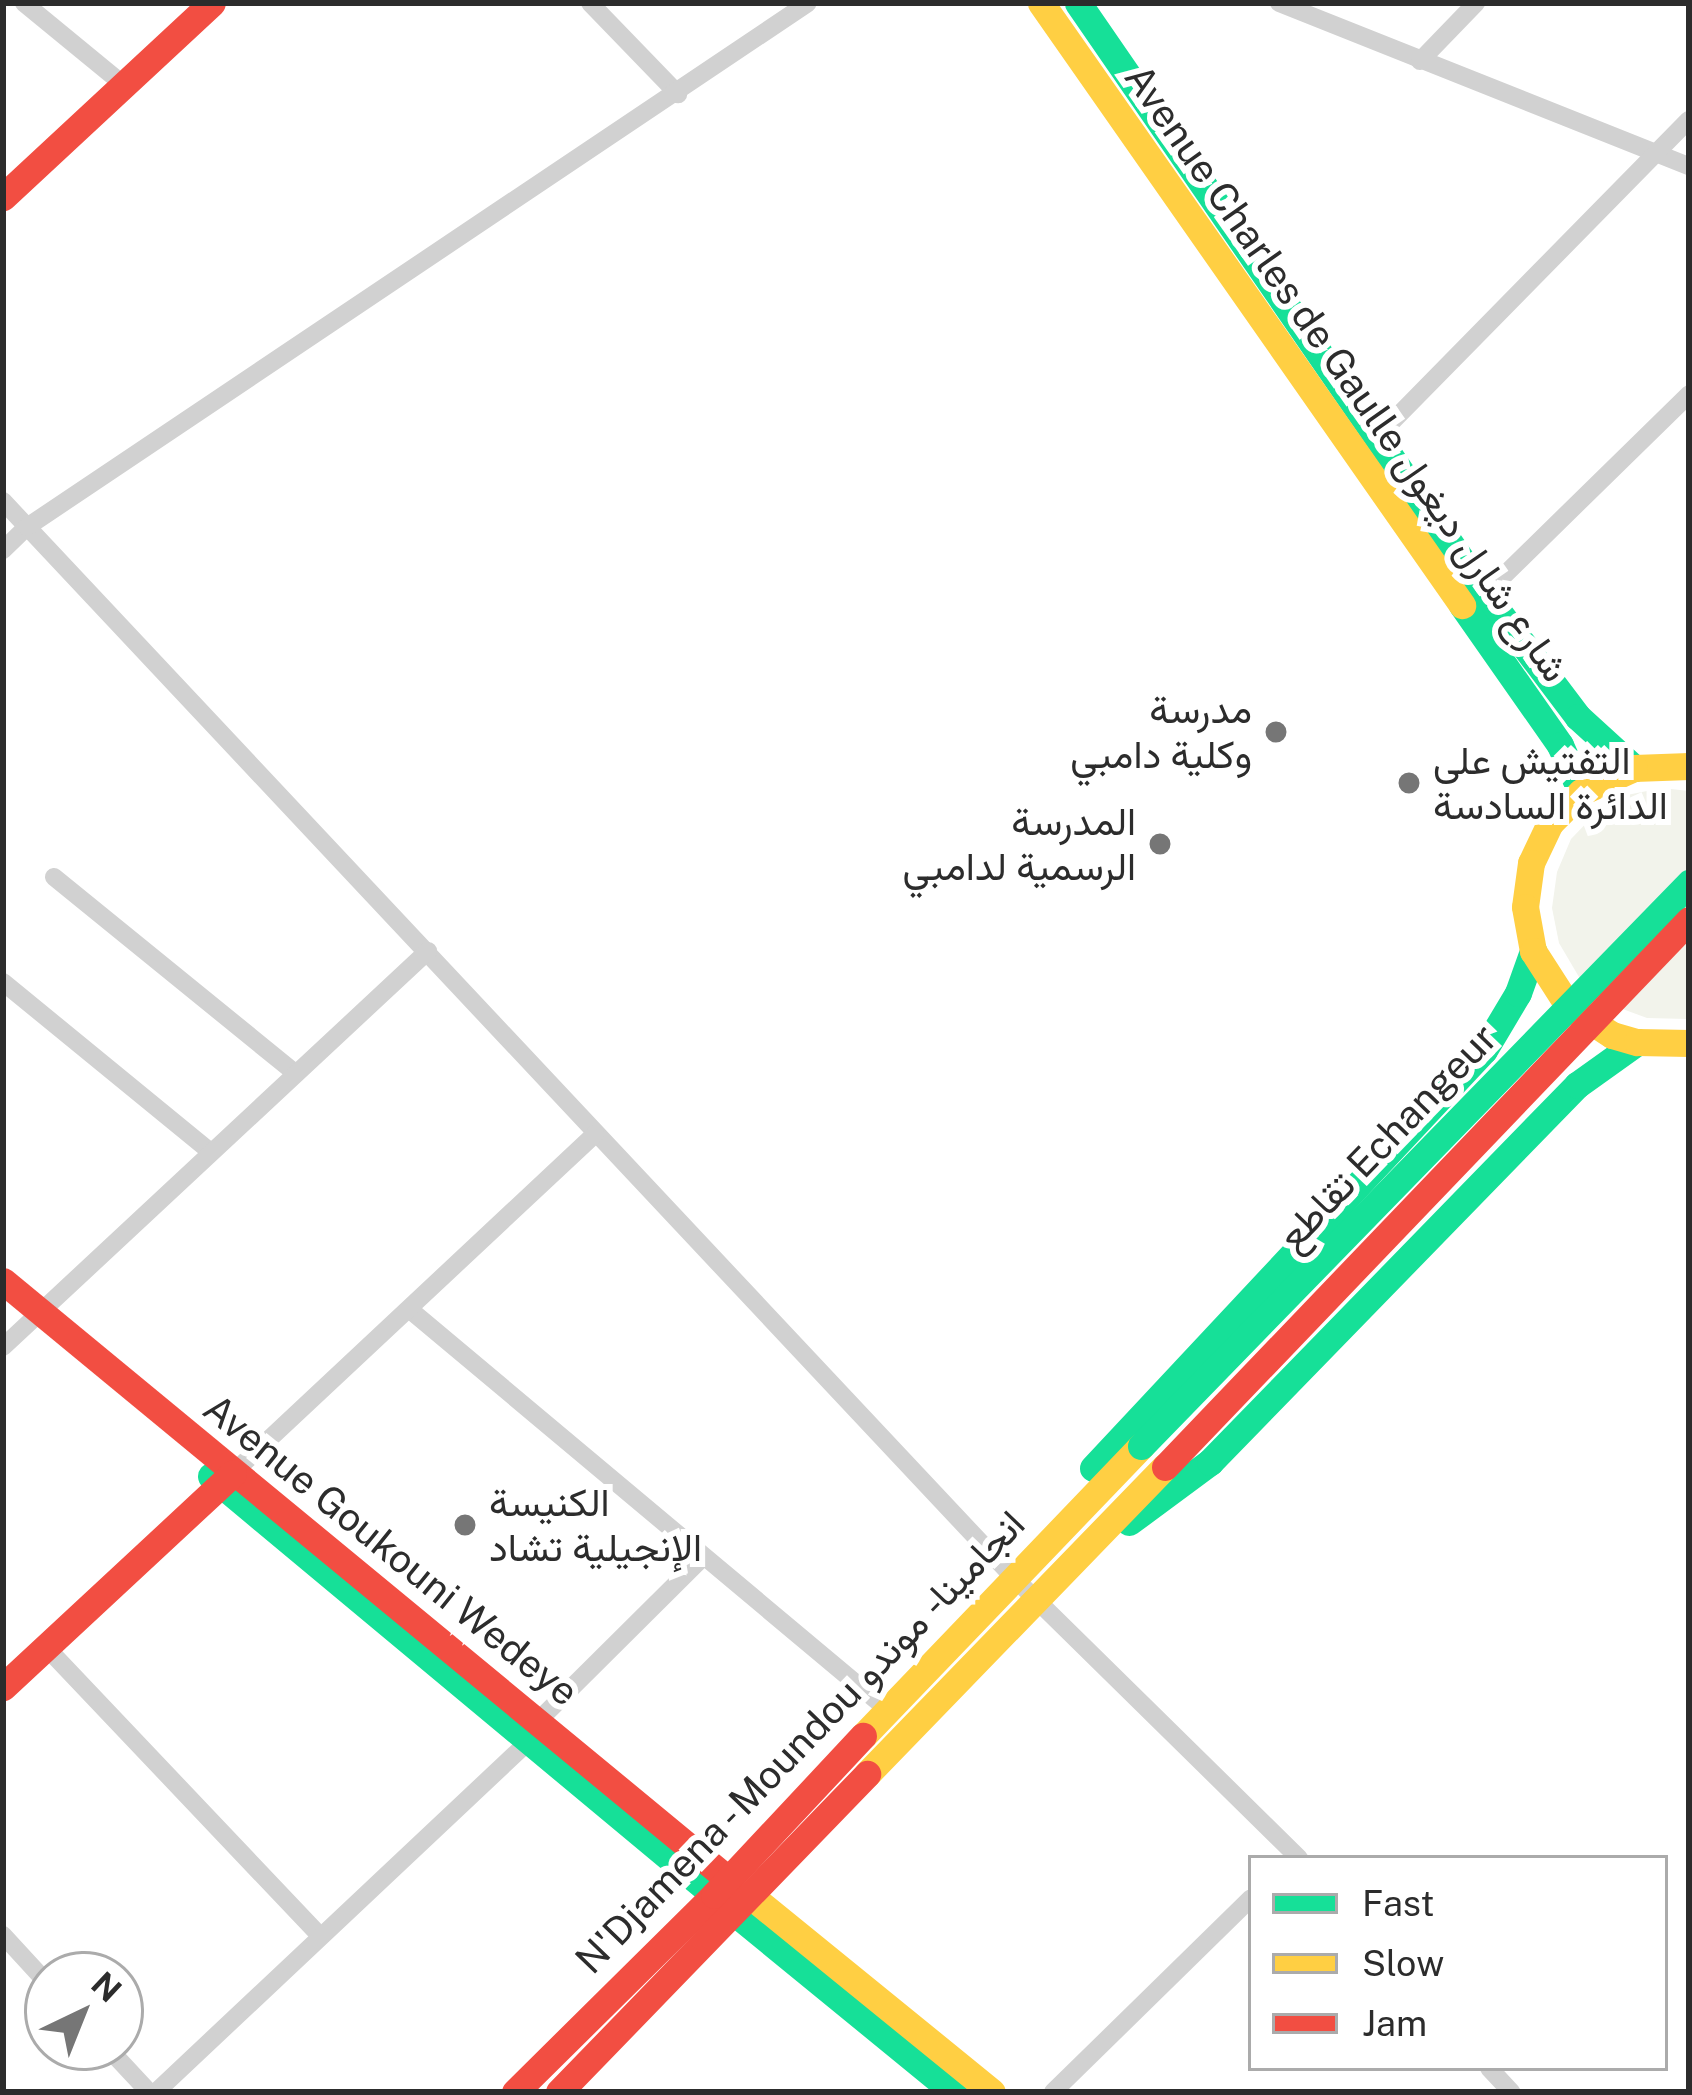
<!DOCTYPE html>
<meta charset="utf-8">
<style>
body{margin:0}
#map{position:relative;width:1692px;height:2095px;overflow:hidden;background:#fff;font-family:"Public Sans",Vazirmatn,sans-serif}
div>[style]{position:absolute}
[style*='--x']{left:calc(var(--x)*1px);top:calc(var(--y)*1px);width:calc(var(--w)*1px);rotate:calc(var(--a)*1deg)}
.green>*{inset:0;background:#f2f3eb}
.street>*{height:18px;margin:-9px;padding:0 9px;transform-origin:9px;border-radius:9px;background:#d1d1d1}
.fast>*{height:27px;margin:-13.5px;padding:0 13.5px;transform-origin:13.5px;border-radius:13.5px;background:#16e098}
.slow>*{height:27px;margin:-13.5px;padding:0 13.5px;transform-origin:13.5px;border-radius:13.5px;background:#ffcf43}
.jam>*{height:27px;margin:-13.5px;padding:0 13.5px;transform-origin:13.5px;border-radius:13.5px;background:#f24e42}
.fast-bridge>*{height:27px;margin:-13.5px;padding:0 13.5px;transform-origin:13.5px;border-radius:13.5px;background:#16e098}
.jam-bridge>*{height:27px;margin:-13.5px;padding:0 13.5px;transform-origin:13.5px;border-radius:13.5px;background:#f24e42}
.dots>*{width:33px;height:33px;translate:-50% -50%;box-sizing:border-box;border:6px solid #fff;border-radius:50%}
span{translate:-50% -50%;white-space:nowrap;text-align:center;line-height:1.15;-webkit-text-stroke:12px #fff;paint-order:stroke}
.street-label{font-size:39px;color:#2c2c2c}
.poi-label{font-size:39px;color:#2c2c2c}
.right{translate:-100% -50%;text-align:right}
.left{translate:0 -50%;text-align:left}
.frame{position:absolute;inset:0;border:6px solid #2c2c2c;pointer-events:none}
.legend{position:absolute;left:1248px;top:1855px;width:420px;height:216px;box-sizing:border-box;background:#fff;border:3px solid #ababab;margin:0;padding:15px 21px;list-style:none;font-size:36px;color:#2c2c2c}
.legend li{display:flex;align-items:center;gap:24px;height:60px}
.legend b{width:60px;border:3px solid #ababab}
.north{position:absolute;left:24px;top:1951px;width:120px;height:120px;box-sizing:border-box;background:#fff;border:3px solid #ababab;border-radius:50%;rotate:43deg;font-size:33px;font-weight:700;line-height:48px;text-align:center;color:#2c2c2c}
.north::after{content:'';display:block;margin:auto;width:42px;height:54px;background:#767676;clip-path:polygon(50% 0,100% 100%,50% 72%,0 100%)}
</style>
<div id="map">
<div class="green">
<div style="clip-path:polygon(1662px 788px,1689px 791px,1687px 1019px,1647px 1018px,1609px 1004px,1579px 977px,1559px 943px,1552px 908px,1557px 872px,1571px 839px,1596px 813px,1627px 795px)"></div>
</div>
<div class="street">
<div style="--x:24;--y:3;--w:129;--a:39.4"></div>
<div style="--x:590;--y:3;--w:127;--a:46"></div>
<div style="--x:1279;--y:3;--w:441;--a:21.7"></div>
<div style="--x:1420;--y:61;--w:81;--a:-46"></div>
<div style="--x:1378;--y:436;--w:443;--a:-45.5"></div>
<div style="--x:3;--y:501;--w:1476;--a:46.81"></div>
<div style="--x:1013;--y:1577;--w:401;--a:44.5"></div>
<div style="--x:3;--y:550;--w:33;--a:-44"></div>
<div style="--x:27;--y:527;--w:940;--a:-33.86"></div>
<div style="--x:1485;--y:594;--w:286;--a:-44.4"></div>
<div style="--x:54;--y:877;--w:309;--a:39.1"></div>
<div style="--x:3;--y:982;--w:269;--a:39.3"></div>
<div style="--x:409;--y:1309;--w:626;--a:39.95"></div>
<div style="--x:3;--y:1347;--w:581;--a:-42.98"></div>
<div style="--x:235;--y:1471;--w:493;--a:-43.1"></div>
<div style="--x:45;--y:1646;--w:400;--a:46.5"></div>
<div style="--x:538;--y:1721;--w:231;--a:-44.8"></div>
<div style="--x:3;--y:1935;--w:67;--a:47.4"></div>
<div style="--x:107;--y:2047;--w:62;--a:47"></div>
<div style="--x:1489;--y:2068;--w:33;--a:47"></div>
<div style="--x:156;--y:2092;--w:514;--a:-43.26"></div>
<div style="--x:1053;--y:2092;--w:277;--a:-44.4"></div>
</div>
<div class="fast">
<div style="--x:1078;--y:3;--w:718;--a:55.45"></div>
<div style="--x:1485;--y:594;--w:154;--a:52.9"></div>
<div style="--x:1578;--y:717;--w:76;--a:42.3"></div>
<div style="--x:1462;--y:605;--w:171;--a:55"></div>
<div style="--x:1560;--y:745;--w:51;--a:65.9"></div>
<div style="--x:1093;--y:1468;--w:572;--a:-46.91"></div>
<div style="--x:1484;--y:1050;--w:66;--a:-59.2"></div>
<div style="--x:1518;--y:993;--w:45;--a:-70.3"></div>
<div style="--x:211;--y:1476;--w:655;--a:39.79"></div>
<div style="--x:1129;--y:1522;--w:101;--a:-36.5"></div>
<div style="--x:1210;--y:1462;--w:526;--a:-45.77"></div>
<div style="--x:1577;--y:1085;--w:74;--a:-35.6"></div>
<div style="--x:735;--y:1913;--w:283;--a:39.3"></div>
</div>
<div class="slow">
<div style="--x:1041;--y:3;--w:735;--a:55.03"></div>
<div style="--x:1689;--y:766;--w:55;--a:177.9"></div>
<div style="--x:1634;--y:768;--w:58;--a:155.6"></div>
<div style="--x:1581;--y:792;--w:44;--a:135"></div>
<div style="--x:1550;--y:823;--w:44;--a:115.4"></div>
<div style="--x:1531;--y:863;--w:44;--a:97.8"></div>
<div style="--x:1525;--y:907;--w:45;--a:79.7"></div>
<div style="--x:1533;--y:951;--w:67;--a:57.3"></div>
<div style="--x:1569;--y:1007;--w:51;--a:33.1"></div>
<div style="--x:1612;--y:1035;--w:26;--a:16"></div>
<div style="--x:1637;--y:1042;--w:52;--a:1.1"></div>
<div style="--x:863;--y:1736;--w:402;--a:-46.2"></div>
<div style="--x:867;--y:1774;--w:428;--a:-45.9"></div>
<div style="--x:752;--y:1897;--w:309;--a:39.1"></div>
</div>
<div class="jam">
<div style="--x:3;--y:197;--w:285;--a:-42.9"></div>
<div style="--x:3;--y:1281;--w:941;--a:39.52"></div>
<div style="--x:3;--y:1687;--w:314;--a:-42.9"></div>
<div style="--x:515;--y:2092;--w:280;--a:-44.7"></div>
<div style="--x:714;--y:1895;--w:218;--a:-46.9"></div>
<div style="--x:559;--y:2092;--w:443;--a:-45.9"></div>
</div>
<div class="fast-bridge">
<div style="--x:1141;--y:1446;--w:786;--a:-45.77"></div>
</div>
<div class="jam-bridge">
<div style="--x:1165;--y:1467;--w:757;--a:-46.23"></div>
</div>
<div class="dots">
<div style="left:1276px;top:732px;background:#767676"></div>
<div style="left:1409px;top:783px;background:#767676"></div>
<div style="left:1160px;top:844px;background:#767676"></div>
<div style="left:465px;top:1525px;background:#767676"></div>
</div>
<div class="street-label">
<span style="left:1347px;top:373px;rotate:55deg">Avenue Charles de Gaulle شارع شارل ديغول</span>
<span style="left:1387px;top:1137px;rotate:-46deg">تقاطع Echangeur</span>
<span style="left:391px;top:1550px;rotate:39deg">Avenue Goukouni Wedeye</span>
<span style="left:800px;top:1742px;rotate:-46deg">N'Djamena - Moundou انجامينا - موندو</span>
</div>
<div class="poi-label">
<span class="right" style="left:1252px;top:732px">مدرسة<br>وكلية دامبي</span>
<span class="left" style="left:1433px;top:783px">التفتيش على<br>الدائرة السادسة</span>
<span class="right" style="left:1136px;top:844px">المدرسة<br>الرسمية لدامبي</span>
<span class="left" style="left:489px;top:1525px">الكنيسة<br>الإنجيلية تشاد</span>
</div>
<div class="frame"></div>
<ul class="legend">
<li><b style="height:15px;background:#16e098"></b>Fast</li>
<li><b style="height:15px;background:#ffcf43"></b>Slow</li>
<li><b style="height:15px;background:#f24e42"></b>Jam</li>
</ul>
<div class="north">N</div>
</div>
